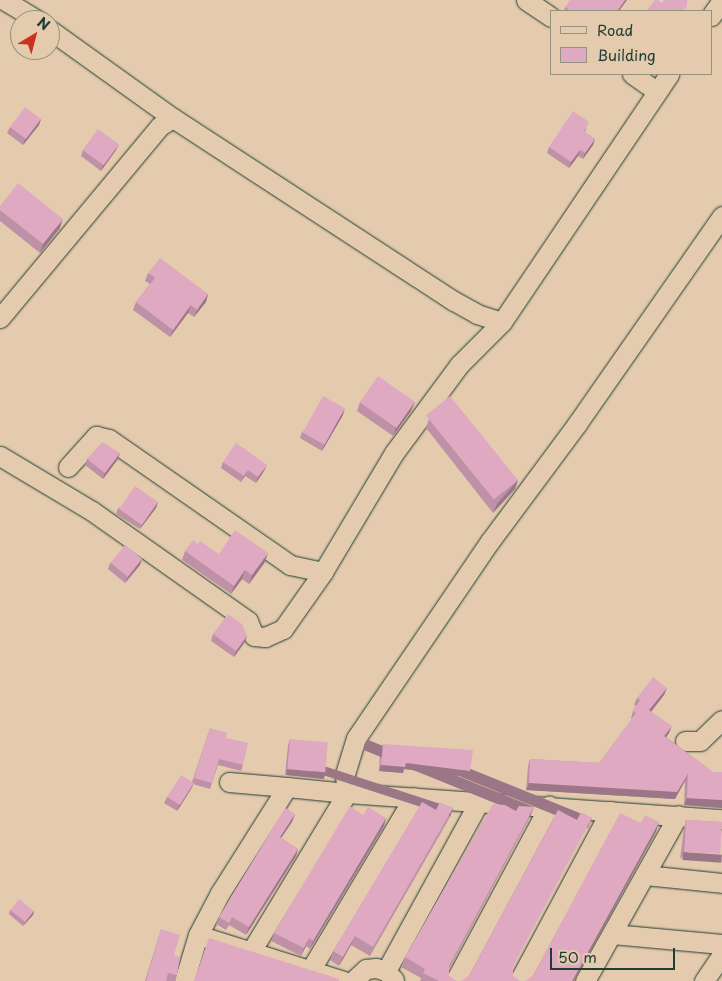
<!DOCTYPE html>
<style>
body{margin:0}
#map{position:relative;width:722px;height:981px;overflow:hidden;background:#e5cbad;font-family:"Playpen Sans",sans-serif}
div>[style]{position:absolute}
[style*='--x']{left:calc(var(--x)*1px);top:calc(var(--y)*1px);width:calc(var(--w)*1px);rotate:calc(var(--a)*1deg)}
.roads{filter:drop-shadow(0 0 1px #1f3d34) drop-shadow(0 0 1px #1f3d34)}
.street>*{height:19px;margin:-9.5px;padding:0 9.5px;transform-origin:9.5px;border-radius:9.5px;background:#e5cbad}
.wall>*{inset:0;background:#bf91a6}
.shaded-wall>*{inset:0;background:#9b7687;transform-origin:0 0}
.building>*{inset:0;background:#dea9c1;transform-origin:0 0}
span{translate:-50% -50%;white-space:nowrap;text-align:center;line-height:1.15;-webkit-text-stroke:4px #e5cbad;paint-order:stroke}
.legend{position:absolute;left:550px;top:10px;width:162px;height:65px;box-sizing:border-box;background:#e5cbad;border:1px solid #96927d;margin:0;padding:6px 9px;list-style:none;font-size:15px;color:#1f3d34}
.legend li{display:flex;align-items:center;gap:10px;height:25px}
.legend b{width:25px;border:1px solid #96927d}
.north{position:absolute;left:10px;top:10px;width:50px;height:50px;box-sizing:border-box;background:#e5cbad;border:1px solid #96927d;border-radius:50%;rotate:37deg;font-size:14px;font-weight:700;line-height:20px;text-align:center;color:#1f3d34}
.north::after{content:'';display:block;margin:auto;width:18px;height:22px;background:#c8321e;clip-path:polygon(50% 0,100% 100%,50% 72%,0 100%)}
.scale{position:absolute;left:550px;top:948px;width:125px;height:22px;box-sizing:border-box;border:2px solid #1f3d34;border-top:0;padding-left:6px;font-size:15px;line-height:18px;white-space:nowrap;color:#1f3d34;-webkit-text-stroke:4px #e5cbad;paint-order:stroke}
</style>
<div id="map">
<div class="roads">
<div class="street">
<div style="--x:4;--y:0;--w:39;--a:31"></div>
<div style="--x:526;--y:0;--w:30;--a:34"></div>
<div style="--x:711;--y:16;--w:19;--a:-55"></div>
<div style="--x:50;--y:30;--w:151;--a:35.6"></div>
<div style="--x:632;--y:74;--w:29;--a:35"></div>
<div style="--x:722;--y:216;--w:254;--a:124.9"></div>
<div style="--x:577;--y:424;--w:146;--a:126.6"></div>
<div style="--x:490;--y:541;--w:238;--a:124.2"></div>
<div style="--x:356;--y:738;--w:39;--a:107"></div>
<div style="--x:345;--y:775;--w:18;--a:84"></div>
<div style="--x:347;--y:793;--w:376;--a:4"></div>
<div style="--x:0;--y:318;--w:250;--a:-50.2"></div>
<div style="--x:160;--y:126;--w:15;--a:-32"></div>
<div style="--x:173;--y:118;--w:335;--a:33.1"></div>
<div style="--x:454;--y:301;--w:26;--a:29"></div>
<div style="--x:477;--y:314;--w:26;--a:18"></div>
<div style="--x:502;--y:322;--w:299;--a:-56"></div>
<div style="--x:0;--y:456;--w:107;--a:30.9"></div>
<div style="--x:92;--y:511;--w:191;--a:35.2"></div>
<div style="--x:248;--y:621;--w:16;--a:68"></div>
<div style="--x:254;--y:636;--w:11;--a:5"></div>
<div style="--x:265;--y:637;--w:20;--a:-24"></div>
<div style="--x:283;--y:629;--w:70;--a:-54.9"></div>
<div style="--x:68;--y:467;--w:42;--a:-47.9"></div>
<div style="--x:96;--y:436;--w:13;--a:13"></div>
<div style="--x:109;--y:439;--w:221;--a:34.8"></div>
<div style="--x:290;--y:565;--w:34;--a:12"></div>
<div style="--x:323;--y:572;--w:139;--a:-59.2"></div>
<div style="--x:394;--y:453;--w:109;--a:-53.5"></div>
<div style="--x:459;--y:365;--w:61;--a:-45"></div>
<div style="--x:685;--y:741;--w:15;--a:0"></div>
<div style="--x:700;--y:741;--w:30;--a:-44"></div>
<div style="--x:229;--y:782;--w:58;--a:4.9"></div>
<div style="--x:645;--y:875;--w:77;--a:5.9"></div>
<div style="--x:612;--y:934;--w:110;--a:5.2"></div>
<div style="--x:198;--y:935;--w:153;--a:17.5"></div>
<div style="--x:311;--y:969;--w:200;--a:-59.1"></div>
<div style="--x:386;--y:971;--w:193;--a:-61.2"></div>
<div style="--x:184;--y:981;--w:48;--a:-73.1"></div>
<div style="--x:198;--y:935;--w:47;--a:-62.4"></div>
<div style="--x:220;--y:893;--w:125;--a:-57.7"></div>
<div style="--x:287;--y:787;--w:60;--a:5.7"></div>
<div style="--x:347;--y:793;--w:184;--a:121.2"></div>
<div style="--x:353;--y:981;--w:18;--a:-43"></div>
<div style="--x:366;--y:969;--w:10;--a:-6"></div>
<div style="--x:376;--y:968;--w:10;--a:17"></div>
<div style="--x:386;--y:971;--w:12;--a:48"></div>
<div style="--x:455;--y:981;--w:199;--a:-61.8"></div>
<div style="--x:519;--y:981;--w:193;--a:-61.8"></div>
<div style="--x:585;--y:981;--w:190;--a:-60.7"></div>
<div style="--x:704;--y:981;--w:32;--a:-56"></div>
</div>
</div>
<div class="wall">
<div style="clip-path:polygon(565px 7px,619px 11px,564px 11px)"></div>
<div style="clip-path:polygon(41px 119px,39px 125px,23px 145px,7px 133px,10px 127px)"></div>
<div style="clip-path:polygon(587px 128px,585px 132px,595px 139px,593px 145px,583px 159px,578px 156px,569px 168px,547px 153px,549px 147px)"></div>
<div style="clip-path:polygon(83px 150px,116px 150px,101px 171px,81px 156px)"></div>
<div style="clip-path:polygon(0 206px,60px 228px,40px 253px,0 221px)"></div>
<div style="clip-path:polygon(148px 273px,208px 294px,206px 302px,194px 317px,188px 313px,170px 337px,133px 310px,136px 302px,150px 284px,145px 281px)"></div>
<div style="clip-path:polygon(360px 402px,415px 402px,411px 411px,393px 436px,357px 411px)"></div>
<div style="clip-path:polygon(343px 415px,322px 451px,300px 438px,302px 432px)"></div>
<div style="clip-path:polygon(429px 419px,518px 480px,515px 489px,493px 513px,426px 428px)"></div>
<div style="clip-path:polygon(87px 459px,118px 459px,103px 479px,85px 465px)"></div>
<div style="clip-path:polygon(223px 462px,264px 471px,256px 483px,245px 476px,241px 482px,221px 468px)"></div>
<div style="clip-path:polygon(158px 502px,156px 508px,140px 529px,116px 514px,118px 508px)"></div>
<div style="clip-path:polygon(198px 544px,219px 554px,265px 562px,249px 584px,242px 579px,231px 594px,182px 560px,185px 551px)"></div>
<div style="clip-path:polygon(142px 559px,140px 565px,125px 583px,108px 569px,110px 563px)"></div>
<div style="clip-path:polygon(213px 634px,247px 636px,245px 642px,234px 657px,211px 641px)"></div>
<div style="clip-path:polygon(667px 688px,664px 695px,651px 711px,669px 733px,666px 737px,713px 772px,722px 772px,722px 808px,684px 805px,685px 781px,675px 799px,526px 790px,528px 766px,530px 759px,599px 763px,632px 719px,631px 718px,633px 711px,636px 706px,634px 705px,637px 698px)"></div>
<div style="clip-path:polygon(210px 728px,226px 738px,243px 765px,241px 771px,218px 765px,210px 789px,193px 784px,191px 789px,177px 811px,164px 803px,167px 797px,192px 782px)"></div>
<div style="clip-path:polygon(290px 739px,323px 779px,285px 775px,288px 745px)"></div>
<div style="clip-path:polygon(383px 744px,470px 771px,468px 777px,404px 769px,403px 773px,379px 771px,380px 750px)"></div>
<div style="clip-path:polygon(453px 808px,450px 817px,370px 956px,351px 945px,339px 966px,330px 960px,333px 951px,436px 810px)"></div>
<div style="clip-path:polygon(516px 811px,530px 817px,449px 969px,449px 976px,456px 981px,420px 981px,421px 978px,401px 967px,405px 957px)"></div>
<div style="clip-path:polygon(295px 814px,292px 822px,281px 838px,298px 849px,296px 856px,246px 935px,229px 925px,226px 930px,216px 924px,219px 917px)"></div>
<div style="clip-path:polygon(363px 815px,386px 818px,384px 826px,310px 949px,306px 946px,301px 956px,271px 941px,274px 933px)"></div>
<div style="clip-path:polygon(686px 820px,722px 822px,680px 859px,684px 828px)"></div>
<div style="clip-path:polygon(10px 910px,34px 911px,33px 915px,23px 926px,9px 914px)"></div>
<div style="clip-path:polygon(161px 929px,174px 955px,177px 975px,175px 981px,145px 981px)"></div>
</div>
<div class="shaded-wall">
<div style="clip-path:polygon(625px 0,627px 0,619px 11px,617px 11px)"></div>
<div style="clip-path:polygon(41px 119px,39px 125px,23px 145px,25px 139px)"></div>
<div style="clip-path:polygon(595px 139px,593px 145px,583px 159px,585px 153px)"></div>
<div style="clip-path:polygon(119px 144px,116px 150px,101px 171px,103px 165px)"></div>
<div style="clip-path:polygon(580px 150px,578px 156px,569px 168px,571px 162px)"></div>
<div style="clip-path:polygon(63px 219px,60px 228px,40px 253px,43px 244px)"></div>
<div style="clip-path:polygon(208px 294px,206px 302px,194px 317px,197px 310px)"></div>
<div style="clip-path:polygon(191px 305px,188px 313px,170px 337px,173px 330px)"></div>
<div style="clip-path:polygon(415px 402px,411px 411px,393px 436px,396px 427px)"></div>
<div style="clip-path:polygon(345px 408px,343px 415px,322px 451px,324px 445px)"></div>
<div style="clip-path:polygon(120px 453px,118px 459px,103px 479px,105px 473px)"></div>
<div style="clip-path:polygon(267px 465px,264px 471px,256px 483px,258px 477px)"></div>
<div style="clip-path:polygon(248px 470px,245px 476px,241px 482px,244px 476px)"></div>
<div style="clip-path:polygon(518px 480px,515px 489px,493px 513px,497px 504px)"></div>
<div style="clip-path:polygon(158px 502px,156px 508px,140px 529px,143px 523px)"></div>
<div style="clip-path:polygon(268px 553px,265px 562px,249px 584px,252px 575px)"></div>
<div style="clip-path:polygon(142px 559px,140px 565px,125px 583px,128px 577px)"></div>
<div style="clip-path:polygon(245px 570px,242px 579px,231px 594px,234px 586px)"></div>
<div style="clip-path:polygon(247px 636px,245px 642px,234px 657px,236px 651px)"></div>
<div style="clip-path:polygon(667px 688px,664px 695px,647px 717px,649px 710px)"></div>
<div style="clip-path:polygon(672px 726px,669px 733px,662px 743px,664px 736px)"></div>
<div style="clip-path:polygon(406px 763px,470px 771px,468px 777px,404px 769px,403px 773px,379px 771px,381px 765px)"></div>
<div style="left:287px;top:769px;width:38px;height:6px;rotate:6deg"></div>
<div style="clip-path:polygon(688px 774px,685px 781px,675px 799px,526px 790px,529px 783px)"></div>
<div style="clip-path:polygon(194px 783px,191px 789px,177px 811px,179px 805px)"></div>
<div style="clip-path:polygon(687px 798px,722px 800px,722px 808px,684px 805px)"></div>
<div style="left:534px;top:807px;width:11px;height:180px;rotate:112deg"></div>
<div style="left:453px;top:808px;width:9px;height:160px;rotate:108deg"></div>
<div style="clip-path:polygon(295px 814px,292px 822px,277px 844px,280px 837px)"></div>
<div style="clip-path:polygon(386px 818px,384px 826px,310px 949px,313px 941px)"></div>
<div style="left:592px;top:818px;width:11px;height:168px;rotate:112deg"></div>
<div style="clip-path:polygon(659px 822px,656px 832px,574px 981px,572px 981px)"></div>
<div style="clip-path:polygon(298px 849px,296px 856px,246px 935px,249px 927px)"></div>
<div style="left:683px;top:852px;width:39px;height:8px;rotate:4deg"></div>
<div style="clip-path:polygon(34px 911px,33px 915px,23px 926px,25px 923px)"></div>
<div style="clip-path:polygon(355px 936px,351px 945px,339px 966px,343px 957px)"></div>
<div style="clip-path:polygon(309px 938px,306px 946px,301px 956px,304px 948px)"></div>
</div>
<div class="building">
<div style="clip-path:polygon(570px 0,625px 0,617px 11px,571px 11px,565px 7px)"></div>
<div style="clip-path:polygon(655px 0,658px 0,662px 3px,664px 0,687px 0,687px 6px,683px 11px,646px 11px)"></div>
<div style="left:25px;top:107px;width:20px;height:25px;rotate:37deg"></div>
<div style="clip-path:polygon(573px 111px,589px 122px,584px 131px,595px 139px,585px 153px,580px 150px,571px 162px,549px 147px)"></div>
<div style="left:98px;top:129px;width:26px;height:26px;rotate:36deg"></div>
<div style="clip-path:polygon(18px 183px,63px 219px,43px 244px,0 210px,0 206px)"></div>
<div style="clip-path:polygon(160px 258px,208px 294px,197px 310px,191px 305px,173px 330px,136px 302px,155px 278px,148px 273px)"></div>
<div style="left:378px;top:376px;width:45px;height:32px;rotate:35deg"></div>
<div style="left:323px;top:396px;width:25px;height:42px;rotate:29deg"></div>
<div style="left:450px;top:396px;width:108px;height:31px;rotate:51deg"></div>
<div style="clip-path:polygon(102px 442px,120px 453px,105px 473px,87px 459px)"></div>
<div style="clip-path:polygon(236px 443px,267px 465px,258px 477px,248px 470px,244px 476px,223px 462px)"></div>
<div style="left:135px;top:486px;width:28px;height:28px;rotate:35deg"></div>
<div style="clip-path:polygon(235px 530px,268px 553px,252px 575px,245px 570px,234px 586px,185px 551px,193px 540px,198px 544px,200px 541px,219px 554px)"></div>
<div style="left:125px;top:545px;width:22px;height:23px;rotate:39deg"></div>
<div style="clip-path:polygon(228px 614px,242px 624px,247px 636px,236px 651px,213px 634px)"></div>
<div style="clip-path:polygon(653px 677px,667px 688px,649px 710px,672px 726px,664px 736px,713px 772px,722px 772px,722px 800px,687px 798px,688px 774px,677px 792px,529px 783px,530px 759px,599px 763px,636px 713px,633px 711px,640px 700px,637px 698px)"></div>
<div style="clip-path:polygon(210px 728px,227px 733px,226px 738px,248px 743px,243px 765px,219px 759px,212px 783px,194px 778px)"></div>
<div style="left:290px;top:739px;width:38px;height:30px;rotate:5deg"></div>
<div style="clip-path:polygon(383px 744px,473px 750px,470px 771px,406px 763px,405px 767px,381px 765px)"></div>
<div style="left:181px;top:775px;width:15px;height:26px;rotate:32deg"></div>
<div style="clip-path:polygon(422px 802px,436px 810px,440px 802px,453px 808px,373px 947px,355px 936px,343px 957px,333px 951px)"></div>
<div style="clip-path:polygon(493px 804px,505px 805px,516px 811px,519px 806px,534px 807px,449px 966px,449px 976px,456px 981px,439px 981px,423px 973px,425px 969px,405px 957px)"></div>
<div style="clip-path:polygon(350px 806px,363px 815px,368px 807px,386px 818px,313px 941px,309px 938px,304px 948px,274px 933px)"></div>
<div style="clip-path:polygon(285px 808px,295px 814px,280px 837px,298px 849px,249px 927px,232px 917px,229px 923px,219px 917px)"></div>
<div style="clip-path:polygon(558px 810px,577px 820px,581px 812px,592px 818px,513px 966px,513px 976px,520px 981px,461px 981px,469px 976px)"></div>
<div style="clip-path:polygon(620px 813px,641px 823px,645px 815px,659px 822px,572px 981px,525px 981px,533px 976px)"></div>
<div style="left:686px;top:820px;width:36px;height:32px;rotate:3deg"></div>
<div style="left:19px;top:899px;width:19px;height:14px;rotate:39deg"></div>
<div style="clip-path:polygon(161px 929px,180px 935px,174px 955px,180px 957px,177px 975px,168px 973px,166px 981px,146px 981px)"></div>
<div style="clip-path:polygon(209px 938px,339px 979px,339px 981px,194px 981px)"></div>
</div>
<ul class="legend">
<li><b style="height:6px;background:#e5cbad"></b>Road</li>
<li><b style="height:14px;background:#dea9c1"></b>Building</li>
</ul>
<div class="north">N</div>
<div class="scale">50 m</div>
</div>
